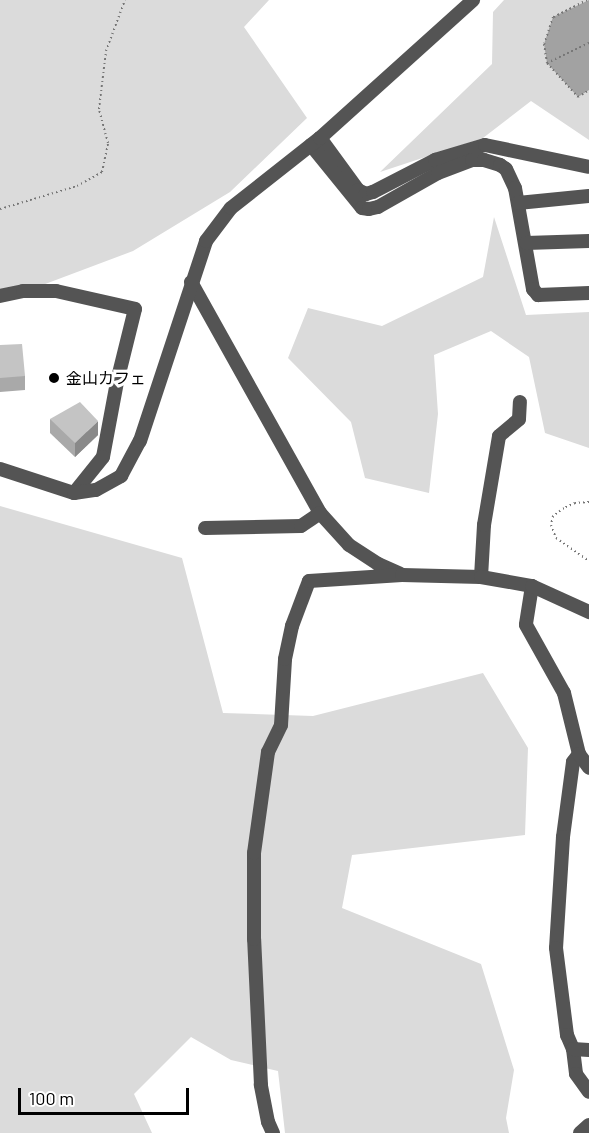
<!DOCTYPE html>
<meta charset="utf-8">
<style>
body{margin:0}
#map{position:relative;width:589px;height:1133px;overflow:hidden;background:#fff;font-family:Barlow,"Noto Sans JP",sans-serif}
div>[style]{position:absolute}
[style*='--x']{left:calc(var(--x)*1px);top:calc(var(--y)*1px);width:calc(var(--w)*1px);rotate:calc(var(--a)*1deg)}
.green>*{inset:0;background:#dbdbdb}
.water>*{inset:0;background:#a2a2a2}
.path>*{height:2px;margin-top:-1px;transform-origin:0;background:repeating-linear-gradient(90deg,#767676 0 1.5px,transparent 0 4.5px)}
.minor>*{height:14px;margin:-7px;padding:0 7px;transform-origin:7px;border-radius:7px;background:#545454}
.wall>*{inset:0;background:#a9a9a9}
.shaded-wall>*{inset:0;background:#898989}
.building>*{inset:0;background:#c4c4c4}
.dots>*{width:16px;height:16px;translate:-50% -50%;box-sizing:border-box;border:3px solid #fff;border-radius:50%}
span{translate:-50% -50%;white-space:nowrap;text-align:center;line-height:1.15;-webkit-text-stroke:6px #fff;paint-order:stroke}
.poi-label{font-size:16px;color:#000}
.left{translate:0 -50%;text-align:left}
.scale{position:absolute;left:18px;top:1088px;width:171px;height:27px;box-sizing:border-box;border:3px solid #000;border-top:0;padding-left:8px;font-size:18px;line-height:21px;white-space:nowrap;color:#000;-webkit-text-stroke:4px #fff;paint-order:stroke}
</style>
<div id="map">
<div class="green">
<div style="clip-path:polygon(0 0,269px 0,244px 27px,307px 118px,230px 192px,133px 251px,0 301px)"></div>
<div style="clip-path:polygon(504px 0,589px 0,589px 140px,531px 101px,483px 138px,380px 172px,492px 64px,493px 12px)"></div>
<div style="clip-path:polygon(494px 217px,526px 315px,589px 312px,589px 448px,545px 433px,529px 357px,491px 331px,434px 355px,438px 414px,429px 493px,365px 478px,351px 422px,288px 358px,308px 308px,382px 326px,483px 277px)"></div>
<div style="clip-path:polygon(0 506px,182px 558px,223px 713px,313px 716px,483px 673px,528px 748px,525px 835px,352px 855px,342px 908px,481px 964px,514px 1070px,506px 1118px,509px 1133px,285px 1133px,278px 1071px,231px 1060px,191px 1037px,134px 1094px,152px 1133px,0 1133px)"></div>
</div>
<div class="water">
<div style="clip-path:polygon(589px 0,589px 90px,578px 97px,547px 63px,544px 44px,553px 17px)"></div>
</div>
<div class="path">
<div style="--x:587;--y:0;--w:38;--a:153"></div>
<div style="--x:553;--y:17;--w:28;--a:108"></div>
<div style="--x:544;--y:44;--w:19;--a:81"></div>
<div style="--x:547;--y:63;--w:46;--a:47.6"></div>
<div style="--x:578;--y:97;--w:13;--a:-32"></div>
<div style="--x:547;--y:63;--w:47;--a:-25.5"></div>
<div style="--x:0;--y:209;--w:80;--a:-16.6"></div>
<div style="--x:77;--y:186;--w:29;--a:-29"></div>
<div style="--x:102;--y:172;--w:30;--a:-78"></div>
<div style="--x:108;--y:143;--w:35;--a:-105"></div>
<div style="--x:99;--y:109;--w:58;--a:-83.1"></div>
<div style="--x:106;--y:51;--w:54;--a:-69.6"></div>
<div style="--x:589;--y:502;--w:14;--a:176"></div>
<div style="--x:575;--y:503;--w:12;--a:156"></div>
<div style="--x:564;--y:508;--w:14;--a:144"></div>
<div style="--x:553;--y:516;--w:9;--a:103"></div>
<div style="--x:551;--y:525;--w:14;--a:69"></div>
<div style="--x:556;--y:538;--w:40;--a:34.9"></div>
</div>
<div class="minor">
<div style="--x:320;--y:138;--w:64;--a:53.8"></div>
<div style="--x:358;--y:190;--w:9;--a:27"></div>
<div style="--x:366;--y:194;--w:7;--a:-16"></div>
<div style="--x:373;--y:192;--w:70;--a:-27.3"></div>
<div style="--x:435;--y:160;--w:52;--a:-16.7"></div>
<div style="--x:485;--y:145;--w:106;--a:11.9"></div>
<div style="--x:311;--y:145;--w:81;--a:51"></div>
<div style="--x:362;--y:208;--w:7;--a:8"></div>
<div style="--x:369;--y:209;--w:9;--a:-13"></div>
<div style="--x:378;--y:207;--w:69;--a:-29.5"></div>
<div style="--x:438;--y:173;--w:36;--a:-21"></div>
<div style="--x:472;--y:160;--w:12;--a:0"></div>
<div style="--x:484;--y:160;--w:17;--a:17"></div>
<div style="--x:500;--y:165;--w:7;--a:34"></div>
<div style="--x:506;--y:169;--w:21;--a:65"></div>
<div style="--x:515;--y:188;--w:103;--a:79.9"></div>
<div style="--x:533;--y:289;--w:8;--a:50"></div>
<div style="--x:538;--y:295;--w:51;--a:-2.2"></div>
<div style="--x:518;--y:203;--w:71;--a:-5.6"></div>
<div style="--x:526;--y:243;--w:63;--a:-1.8"></div>
<div style="--x:191;--y:282;--w:265;--a:60.8"></div>
<div style="--x:320;--y:513;--w:43;--a:47.8"></div>
<div style="--x:349;--y:545;--w:35;--a:33"></div>
<div style="--x:378;--y:564;--w:24;--a:24"></div>
<div style="--x:0;--y:296;--w:24;--a:-12"></div>
<div style="--x:23;--y:291;--w:33;--a:0"></div>
<div style="--x:56;--y:291;--w:81;--a:12.8"></div>
<div style="--x:135;--y:309;--w:75;--a:103.9"></div>
<div style="--x:117;--y:382;--w:76;--a:100.6"></div>
<div style="--x:103;--y:457;--w:46;--a:128.9"></div>
<div style="--x:0;--y:469;--w:78;--a:18"></div>
<div style="--x:74;--y:493;--w:22;--a:-8"></div>
<div style="--x:96;--y:490;--w:29;--a:-29"></div>
<div style="--x:121;--y:476;--w:40;--a:-62"></div>
<div style="--x:140;--y:441;--w:211;--a:-71.7"></div>
<div style="--x:206;--y:241;--w:41;--a:-52.9"></div>
<div style="--x:231;--y:208;--w:113;--a:-38.2"></div>
<div style="--x:320;--y:138;--w:206;--a:-42"></div>
<div style="--x:205;--y:528;--w:96;--a:-1.2"></div>
<div style="--x:301;--y:526;--w:23;--a:-34"></div>
<div style="--x:481;--y:577;--w:52;--a:-86.7"></div>
<div style="--x:484;--y:525;--w:90;--a:-80.4"></div>
<div style="--x:499;--y:436;--w:26;--a:-40"></div>
<div style="--x:519;--y:419;--w:17;--a:-87"></div>
<div style="--x:532;--y:586;--w:39;--a:99"></div>
<div style="--x:526;--y:625;--w:78;--a:60.8"></div>
<div style="--x:564;--y:693;--w:63;--a:76.2"></div>
<div style="--x:579;--y:754;--w:10;--a:127"></div>
<div style="--x:573;--y:762;--w:76;--a:97.6"></div>
<div style="--x:563;--y:837;--w:111;--a:93.6"></div>
<div style="--x:556;--y:948;--w:88;--a:82.8"></div>
<div style="--x:567;--y:1035;--w:15;--a:67"></div>
<div style="--x:573;--y:1049;--w:25;--a:83"></div>
<div style="--x:576;--y:1074;--w:22;--a:54"></div>
<div style="--x:579;--y:754;--w:17;--a:54"></div>
<div style="--x:573;--y:1049;--w:16;--a:4"></div>
<div style="--x:273;--y:1133;--w:12;--a:-114"></div>
<div style="--x:268;--y:1122;--w:38;--a:-101"></div>
<div style="--x:261;--y:1085;--w:146;--a:-92.7"></div>
<div style="--x:254;--y:939;--w:86;--a:-90"></div>
<div style="--x:254;--y:853;--w:102;--a:-82.1"></div>
<div style="--x:268;--y:752;--w:30;--a:-64"></div>
<div style="--x:281;--y:725;--w:66;--a:-86.5"></div>
<div style="--x:285;--y:659;--w:34;--a:-78"></div>
<div style="--x:292;--y:626;--w:48;--a:-69.3"></div>
<div style="--x:309;--y:581;--w:93;--a:-3.7"></div>
<div style="--x:402;--y:575;--w:79;--a:1.5"></div>
<div style="--x:481;--y:577;--w:52;--a:10"></div>
<div style="--x:532;--y:586;--w:63;--a:24.5"></div>
<div style="--x:580;--y:1133;--w:12;--a:-42"></div>
</div>
<div class="wall">
<div style="clip-path:polygon(0 345px,25px 376px,25px 390px,0 392px)"></div>
<div style="clip-path:polygon(50px 419px,98px 435px,75px 457px,50px 433px)"></div>
</div>
<div class="shaded-wall">
<div style="clip-path:polygon(98px 421px,98px 435px,75px 457px,75px 443px)"></div>
</div>
<div class="building">
<div style="clip-path:polygon(22px 344px,25px 376px,0 378px,0 345px)"></div>
<div style="clip-path:polygon(80px 402px,98px 421px,75px 443px,50px 419px)"></div>
</div>
<div class="dots">
<div style="left:54px;top:378px;background:#000"></div>
</div>
<div class="poi-label">
<span class="left" style="left:66px;top:378px">金山カフェ</span>
</div>
<div class="scale">100 m</div>
</div>
